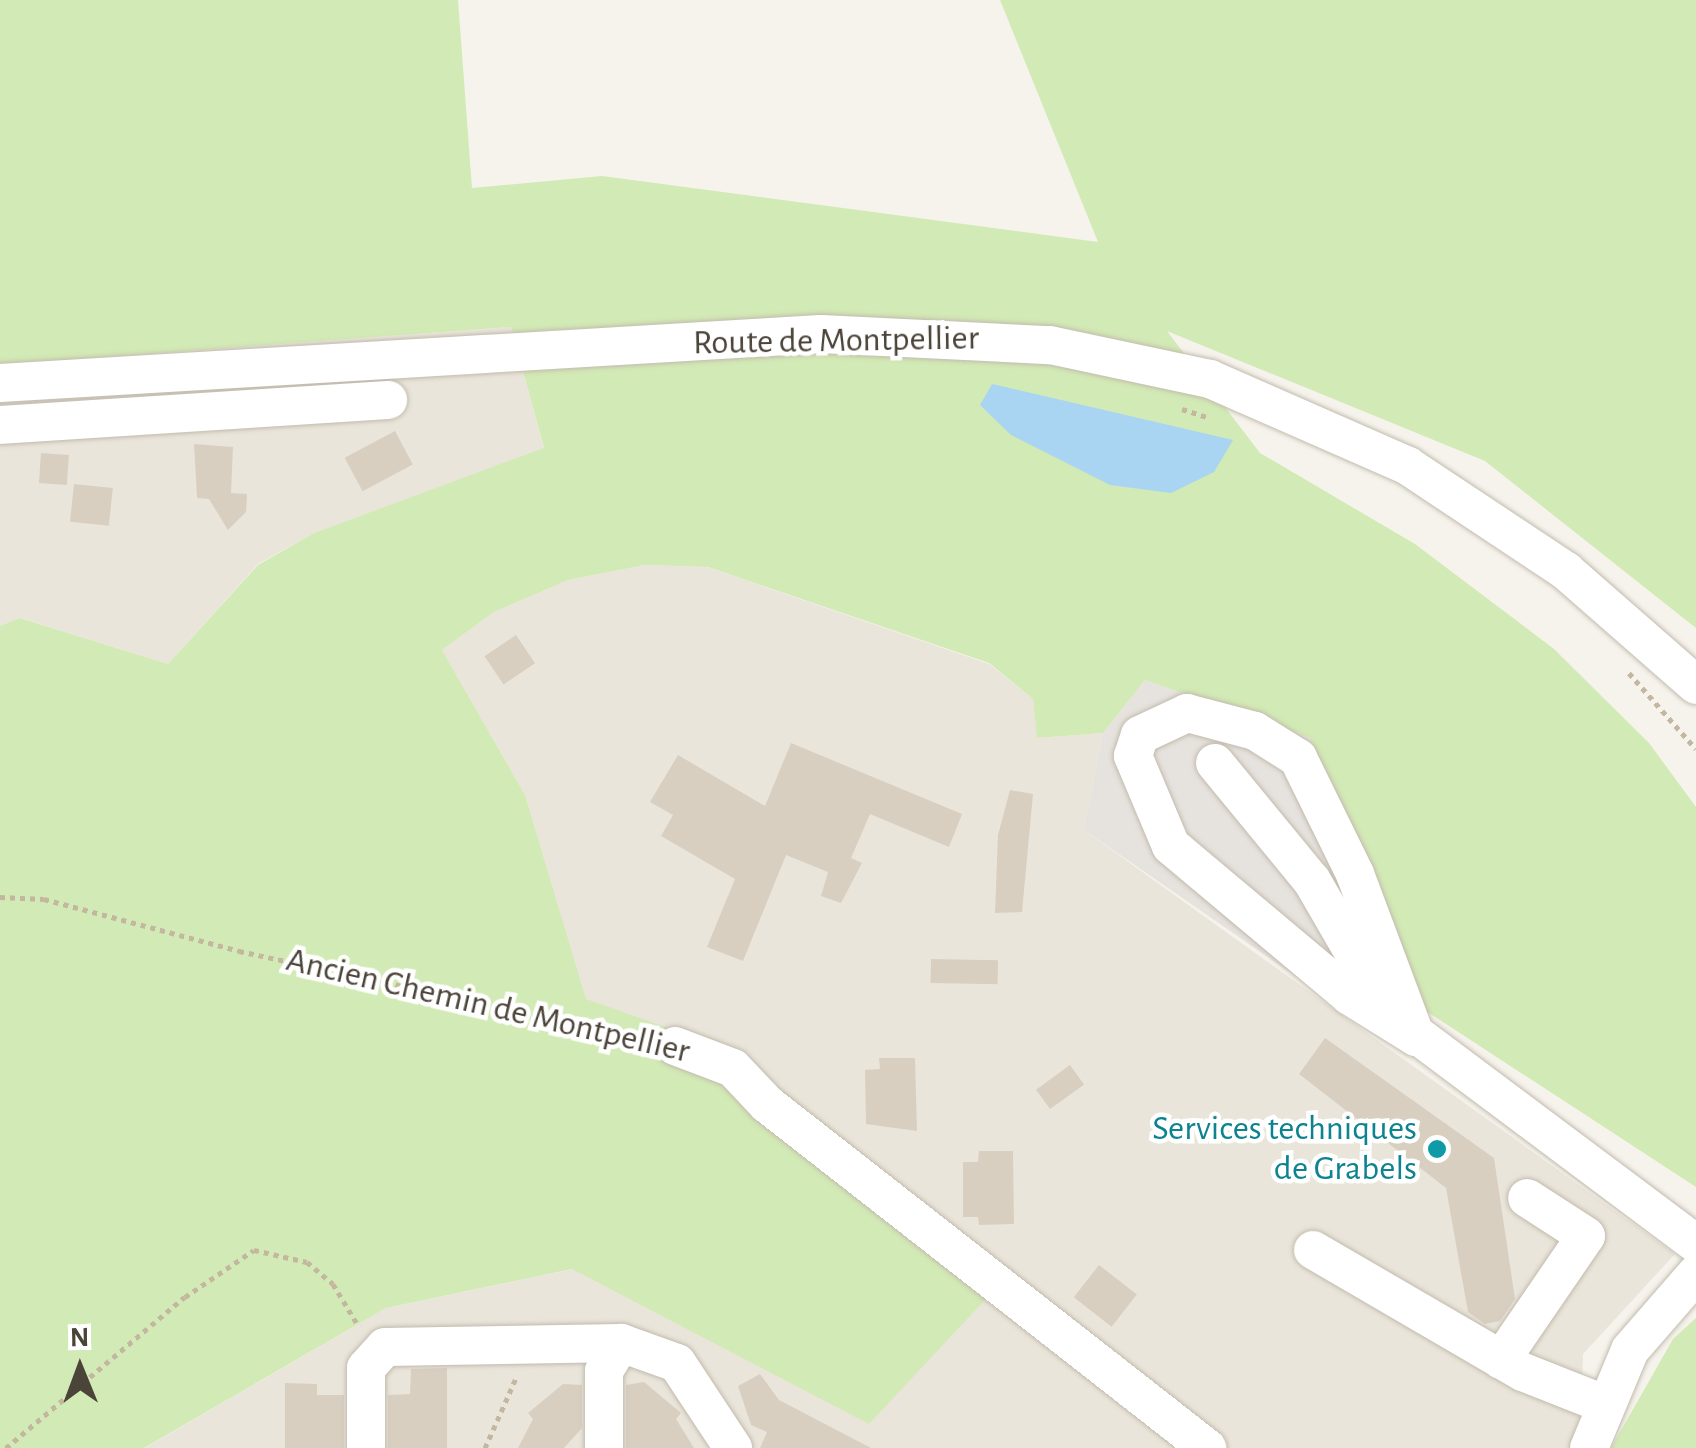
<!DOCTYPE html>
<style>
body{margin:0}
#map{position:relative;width:1696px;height:1448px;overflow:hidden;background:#f6f3ec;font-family:"Alegreya Sans",sans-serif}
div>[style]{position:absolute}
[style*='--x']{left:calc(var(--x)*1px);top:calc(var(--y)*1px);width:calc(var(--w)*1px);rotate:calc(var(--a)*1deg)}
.residential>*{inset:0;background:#eae5da}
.industrial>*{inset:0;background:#e6e2dd}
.green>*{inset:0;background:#d2eab5}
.water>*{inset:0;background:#a9d4f2}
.building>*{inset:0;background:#d8cfc1;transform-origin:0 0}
.path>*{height:5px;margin-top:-2.5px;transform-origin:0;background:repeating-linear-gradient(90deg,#c4b79f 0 5px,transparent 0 10px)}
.roads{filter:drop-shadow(0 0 2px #c2bbae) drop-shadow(0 0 2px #c2bbae)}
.minor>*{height:38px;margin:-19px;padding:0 19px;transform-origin:19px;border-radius:19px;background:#fff}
.dots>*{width:28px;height:28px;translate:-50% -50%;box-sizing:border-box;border:5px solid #fff;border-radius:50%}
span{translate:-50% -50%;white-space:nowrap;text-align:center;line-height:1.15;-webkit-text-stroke:9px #fff;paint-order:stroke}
.street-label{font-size:35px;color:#4b4439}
.culture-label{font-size:35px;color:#0d838f}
.right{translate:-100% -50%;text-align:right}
.north{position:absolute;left:30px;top:1318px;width:100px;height:100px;-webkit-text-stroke:8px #fff;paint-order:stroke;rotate:359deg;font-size:28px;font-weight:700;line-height:40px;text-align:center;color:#4b4439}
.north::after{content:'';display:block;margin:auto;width:35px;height:45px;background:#4b4439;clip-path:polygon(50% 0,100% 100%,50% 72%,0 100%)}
</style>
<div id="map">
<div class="residential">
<div style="clip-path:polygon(511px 327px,544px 449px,314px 533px,258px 564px,168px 664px,21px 618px,0 626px,0 365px)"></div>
<div style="clip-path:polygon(645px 565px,707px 567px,989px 664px,1033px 699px,1038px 738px,1103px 733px,1084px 830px,1675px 1254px,1583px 1354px,1581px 1414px,1571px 1448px,145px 1448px,386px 1308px,573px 1269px,869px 1423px,731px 1050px,586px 1000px,525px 795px,442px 650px,494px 612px,568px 580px)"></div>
</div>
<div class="industrial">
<div style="clip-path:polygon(1145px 680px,1310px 738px,1374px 880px,1363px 1023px,1084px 830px,1103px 733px)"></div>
</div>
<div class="green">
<div style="clip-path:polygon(0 0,458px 0,472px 188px,602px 176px,1098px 242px,1000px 0,1696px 0,1696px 628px,1485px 461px,1167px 331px,1260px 453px,1415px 544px,1554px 649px,1649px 743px,1696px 807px,1696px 1187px,1423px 1009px,1402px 978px,1310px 738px,1145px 680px,1103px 733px,1037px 738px,1033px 699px,989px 663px,708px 567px,645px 565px,568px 580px,494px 612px,442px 650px,525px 795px,586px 999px,731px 1050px,1011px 1272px,869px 1424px,572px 1269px,386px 1308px,144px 1448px,0 1448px,0 626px,20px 618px,168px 664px,258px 565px,314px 533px,544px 448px,511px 327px,0 365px)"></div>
<div style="clip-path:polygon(1696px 1318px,1696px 1448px,1611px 1448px,1673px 1339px)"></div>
</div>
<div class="water">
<div style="clip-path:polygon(992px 384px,1233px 440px,1214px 472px,1171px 493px,1110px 485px,1011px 435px,980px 405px)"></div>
</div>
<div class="building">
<div style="left:395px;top:431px;width:38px;height:57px;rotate:62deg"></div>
<div style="clip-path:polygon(194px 444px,233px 447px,231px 493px,247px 494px,246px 512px,228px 530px,209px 499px,197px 498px)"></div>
<div style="left:41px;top:453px;width:28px;height:30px;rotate:4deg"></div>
<div style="left:74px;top:484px;width:39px;height:38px;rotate:6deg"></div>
<div style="left:516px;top:635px;width:34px;height:38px;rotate:56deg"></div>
<div style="clip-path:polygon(791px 743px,962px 814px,949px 847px,870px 814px,851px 858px,862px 863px,841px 903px,821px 896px,828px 872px,786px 855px,743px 961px,707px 947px,735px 879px,661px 836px,673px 815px,650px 802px,678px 755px,765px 806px)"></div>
<div style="clip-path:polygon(1010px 790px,1033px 794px,1022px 912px,995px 913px,998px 835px)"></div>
<div style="left:931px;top:959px;width:67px;height:24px;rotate:1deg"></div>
<div style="clip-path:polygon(1325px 1038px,1494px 1158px,1515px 1299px,1500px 1321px,1485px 1324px,1468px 1312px,1446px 1188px,1299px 1074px)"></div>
<div style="clip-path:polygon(879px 1058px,915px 1058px,917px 1131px,866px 1124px,865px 1070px,880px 1069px)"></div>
<div style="left:1070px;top:1065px;width:24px;height:42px;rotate:54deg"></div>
<div style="clip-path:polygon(979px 1151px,1013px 1151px,1014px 1224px,979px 1225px,978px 1217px,963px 1217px,963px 1162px,978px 1162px)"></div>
<div style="left:1099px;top:1265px;width:48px;height:41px;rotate:38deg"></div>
<div style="clip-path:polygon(447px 1368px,447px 1448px,388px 1448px,388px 1395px,410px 1394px,411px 1369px)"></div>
<div style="clip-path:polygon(760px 1374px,779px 1400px,871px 1448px,760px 1448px,767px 1432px,751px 1425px,738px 1386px)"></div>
<div style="clip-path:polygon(644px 1382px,681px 1413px,676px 1419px,694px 1448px,626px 1448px,626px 1385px)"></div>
<div style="clip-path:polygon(285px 1383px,317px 1384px,317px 1395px,344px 1395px,344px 1448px,285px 1448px)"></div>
<div style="clip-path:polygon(563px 1384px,582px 1385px,582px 1428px,564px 1448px,518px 1448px,533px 1419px,528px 1413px)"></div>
</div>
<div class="path">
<div style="--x:1182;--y:409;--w:29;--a:18"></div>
<div style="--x:1629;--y:673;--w:101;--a:48.6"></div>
<div style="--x:0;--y:897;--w:44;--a:2.6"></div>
<div style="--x:44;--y:899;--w:202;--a:14.9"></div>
<div style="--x:239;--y:951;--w:416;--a:12.1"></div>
<div style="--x:6;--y:1448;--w:234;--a:-40.2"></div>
<div style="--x:185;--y:1297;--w:83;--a:-34.3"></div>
<div style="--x:254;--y:1250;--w:54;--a:12.8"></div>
<div style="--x:307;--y:1262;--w:34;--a:40"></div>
<div style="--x:333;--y:1284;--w:50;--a:58.8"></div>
<div style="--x:485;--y:1448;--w:77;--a:-66.1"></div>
</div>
<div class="roads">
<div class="minor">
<div style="--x:0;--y:383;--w:822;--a:-3.42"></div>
<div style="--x:821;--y:334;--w:229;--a:2.8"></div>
<div style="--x:1050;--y:345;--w:164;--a:12"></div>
<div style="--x:1210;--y:379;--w:216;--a:23.7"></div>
<div style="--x:1408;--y:466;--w:190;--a:33.6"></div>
<div style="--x:1566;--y:571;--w:173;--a:41.2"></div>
<div style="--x:0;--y:425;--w:389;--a:-3.7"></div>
<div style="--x:1187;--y:713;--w:70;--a:14.8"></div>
<div style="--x:1255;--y:731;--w:51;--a:32.1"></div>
<div style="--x:1298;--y:758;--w:129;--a:63.8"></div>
<div style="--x:1355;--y:874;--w:174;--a:69.5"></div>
<div style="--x:1416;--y:1037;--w:78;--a:-148.2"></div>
<div style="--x:1350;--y:996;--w:234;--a:-140"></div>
<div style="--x:1171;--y:846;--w:98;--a:-112.9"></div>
<div style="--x:1133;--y:756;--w:22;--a:-72"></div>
<div style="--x:1140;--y:735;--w:52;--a:-25.1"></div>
<div style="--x:1215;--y:763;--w:153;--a:50.6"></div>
<div style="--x:1312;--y:881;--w:154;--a:59.9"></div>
<div style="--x:1389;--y:1014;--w:384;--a:36.8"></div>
<div style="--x:675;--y:1046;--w:62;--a:20.8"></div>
<div style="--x:733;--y:1068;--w:50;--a:46.6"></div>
<div style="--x:767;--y:1104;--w:559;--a:38.02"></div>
<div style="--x:1313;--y:1250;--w:243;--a:30.2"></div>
<div style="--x:1523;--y:1372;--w:87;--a:21.6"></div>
<div style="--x:1501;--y:1360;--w:150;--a:-55.6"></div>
<div style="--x:1586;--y:1236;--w:70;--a:-147.2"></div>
<div style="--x:366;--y:1448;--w:80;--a:-90"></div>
<div style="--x:366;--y:1368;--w:28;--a:-48"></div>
<div style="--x:385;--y:1347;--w:236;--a:-1"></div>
<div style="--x:621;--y:1343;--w:59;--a:19.7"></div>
<div style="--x:677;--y:1363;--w:102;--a:56.6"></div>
<div style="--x:604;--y:1448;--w:77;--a:-90"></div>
<div style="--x:604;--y:1371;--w:33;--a:-59"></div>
<div style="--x:1589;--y:1448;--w:106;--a:-67.3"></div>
<div style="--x:1630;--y:1350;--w:101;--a:-49"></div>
</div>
</div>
<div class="dots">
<div style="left:1437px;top:1149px;background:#0f9aa8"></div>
</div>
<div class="street-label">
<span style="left:836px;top:341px;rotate:-1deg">Route de Montpellier</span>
<span style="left:488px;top:1006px;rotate:13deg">Ancien Chemin de Montpellier</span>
</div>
<div class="culture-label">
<span class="right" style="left:1417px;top:1149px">Services techniques<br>de Grabels</span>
</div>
<div class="north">N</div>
</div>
